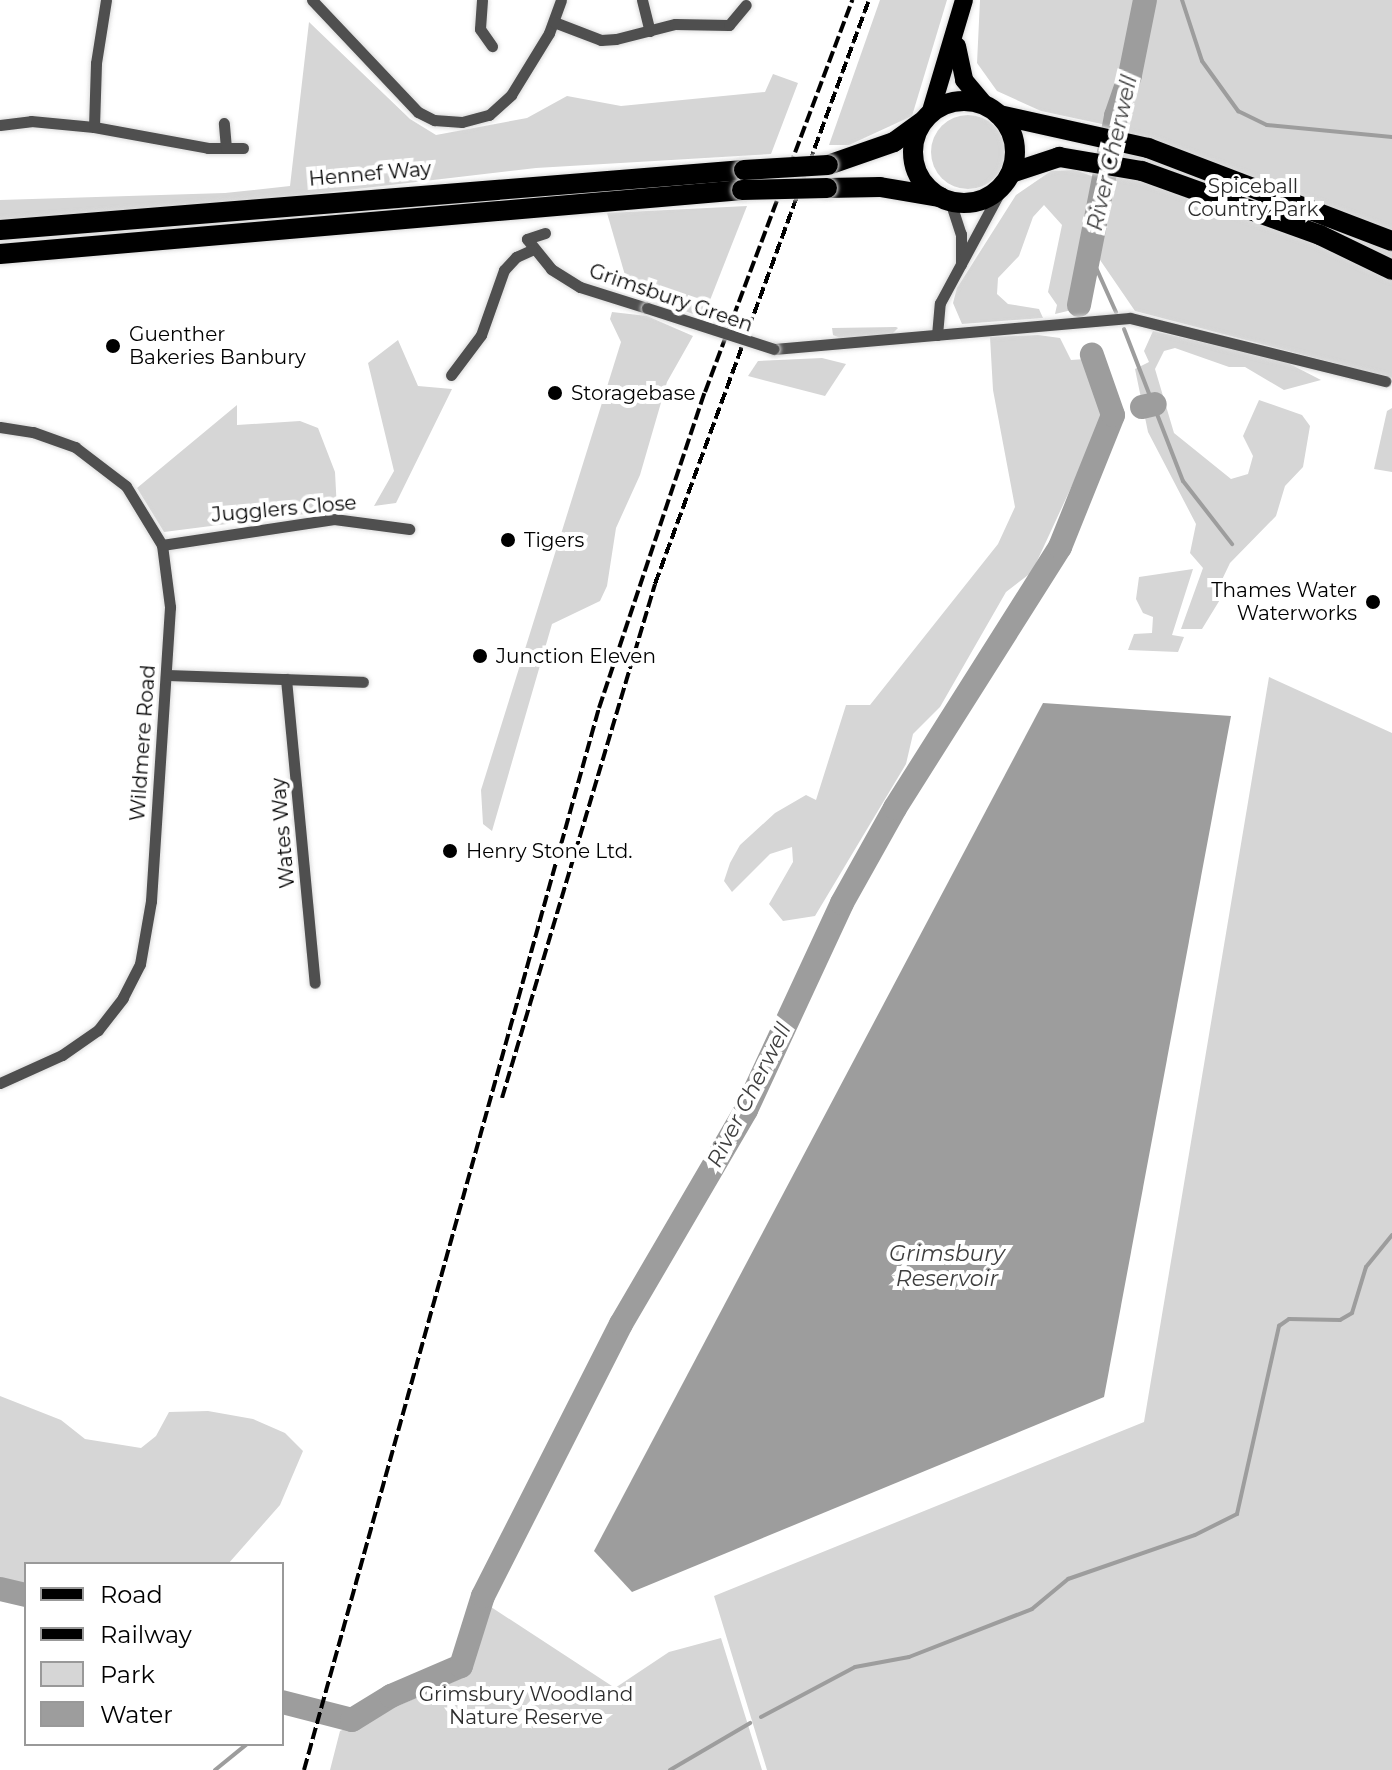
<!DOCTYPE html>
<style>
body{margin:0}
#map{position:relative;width:1392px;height:1770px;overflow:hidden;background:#fff;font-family:Montserrat,sans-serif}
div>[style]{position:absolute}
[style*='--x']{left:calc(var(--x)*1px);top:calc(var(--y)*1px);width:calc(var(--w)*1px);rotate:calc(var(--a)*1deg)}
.green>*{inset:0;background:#d6d6d6}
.round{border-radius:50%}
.water>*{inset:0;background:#9d9d9d}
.stream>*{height:4px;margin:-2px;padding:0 2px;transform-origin:2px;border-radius:2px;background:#9d9d9d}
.river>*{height:24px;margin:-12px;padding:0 12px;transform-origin:12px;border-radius:12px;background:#9d9d9d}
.roads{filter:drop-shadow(0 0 2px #dbdbdb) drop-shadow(0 0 2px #dbdbdb)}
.street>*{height:11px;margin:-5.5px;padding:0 5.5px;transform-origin:5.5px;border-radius:5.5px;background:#4f4f4f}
.primary>*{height:18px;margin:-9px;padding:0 9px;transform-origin:9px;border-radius:9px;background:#000}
.highway>*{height:20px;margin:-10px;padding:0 10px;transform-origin:10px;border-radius:10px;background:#000}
.highway>.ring{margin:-10px;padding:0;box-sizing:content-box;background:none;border:20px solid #000;border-radius:50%}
.rail>*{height:4px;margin-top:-2px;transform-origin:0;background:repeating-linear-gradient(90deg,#000 0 12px,transparent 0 16px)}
.bridges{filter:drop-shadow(0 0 2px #dbdbdb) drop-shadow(0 0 2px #dbdbdb)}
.street-bridge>*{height:11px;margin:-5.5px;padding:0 5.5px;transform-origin:5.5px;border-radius:5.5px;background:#4f4f4f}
.highway-bridge>*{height:20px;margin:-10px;padding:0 10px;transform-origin:10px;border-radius:10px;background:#000}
.dots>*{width:22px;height:22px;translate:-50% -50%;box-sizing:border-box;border:4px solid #fff;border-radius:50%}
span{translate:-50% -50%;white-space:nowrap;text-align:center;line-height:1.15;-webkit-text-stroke:8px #fff;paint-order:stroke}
.street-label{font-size:20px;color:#000}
.park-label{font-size:20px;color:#2d2d2d}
.poi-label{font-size:20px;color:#000}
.left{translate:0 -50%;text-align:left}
.right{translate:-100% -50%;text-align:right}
.water-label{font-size:22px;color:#3e3e3e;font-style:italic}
.legend{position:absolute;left:24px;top:1562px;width:260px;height:184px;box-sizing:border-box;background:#fff;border:2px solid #999;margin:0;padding:10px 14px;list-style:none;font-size:24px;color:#000}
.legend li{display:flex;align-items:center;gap:16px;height:40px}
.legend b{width:40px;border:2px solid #999}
</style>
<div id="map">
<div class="green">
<div style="clip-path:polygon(880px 0,947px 0,912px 116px,849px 145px,829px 145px)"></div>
<div style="clip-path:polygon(980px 0,1392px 0,1392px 378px,1135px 311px,1098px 257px,1125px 129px,1041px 111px,997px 91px,977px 63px)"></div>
<div style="clip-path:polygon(309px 22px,410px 119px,436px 135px,527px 118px,567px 96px,621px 106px,765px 92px,773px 74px,798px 83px,771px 154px,536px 168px,220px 205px,0 221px,0 200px,225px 193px,290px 186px)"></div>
<div class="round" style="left:931px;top:115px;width:74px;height:74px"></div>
<div style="clip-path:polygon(1075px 170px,1100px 179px,1076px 309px,1055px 314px,1057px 305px,1048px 292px,1062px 225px,1044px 205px,1033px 217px,1019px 256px,998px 278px,997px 294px,1008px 304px,1039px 309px,1043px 318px,962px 324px,953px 303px,957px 288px,1016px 195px,1051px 171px)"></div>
<div style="clip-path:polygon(747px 206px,703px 318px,629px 289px,607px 213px)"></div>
<div style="clip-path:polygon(612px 312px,647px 316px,693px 336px,667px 382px,640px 475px,616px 528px,607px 586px,600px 601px,552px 624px,492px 831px,483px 824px,481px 790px,621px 342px,610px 319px)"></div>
<div style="clip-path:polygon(832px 328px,896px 327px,898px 328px,890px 336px,843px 339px,833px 335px)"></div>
<div style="clip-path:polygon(1153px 331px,1284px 361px,1321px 380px,1284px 390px,1245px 367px,1229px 367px,1175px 348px,1164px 351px,1155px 369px,1174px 433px,1231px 479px,1248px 474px,1253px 456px,1243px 436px,1259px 400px,1302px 415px,1310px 426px,1303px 467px,1285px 486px,1276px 516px,1230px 563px,1219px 586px,1221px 598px,1202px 629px,1181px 629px,1203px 568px,1190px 553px,1196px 524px,1148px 432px,1135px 369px,1149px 362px,1144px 351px)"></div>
<div style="clip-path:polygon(1038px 335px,1060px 338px,1071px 360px,1085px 359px,1106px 412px,1032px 572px,1006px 592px,940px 707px,913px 734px,906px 764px,815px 916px,783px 921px,769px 904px,793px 862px,792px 847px,770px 854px,732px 892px,724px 881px,730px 863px,740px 845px,775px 813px,806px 795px,816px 800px,846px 705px,870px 705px,998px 544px,1015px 507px,993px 390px,990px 337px)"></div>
<div style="clip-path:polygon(398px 340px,418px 386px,452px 389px,396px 503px,374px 506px,394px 471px,368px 363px)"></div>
<div style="clip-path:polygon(822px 358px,846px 364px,825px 396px,748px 376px,758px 361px)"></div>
<div style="clip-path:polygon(237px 405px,237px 425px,300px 421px,318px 428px,335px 472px,337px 510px,164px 532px,137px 488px)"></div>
<div style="clip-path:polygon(1392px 408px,1392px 472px,1374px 469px,1387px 411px)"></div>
<div style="clip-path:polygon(1193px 569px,1172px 635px,1184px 637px,1178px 652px,1128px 650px,1134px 634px,1152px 633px,1153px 617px,1143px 613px,1136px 599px,1139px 577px)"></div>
<div style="clip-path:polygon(1269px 677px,1392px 733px,1392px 1770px,767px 1770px,714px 1596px,1144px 1422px)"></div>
<div style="clip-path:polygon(0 1396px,61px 1420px,85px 1439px,141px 1448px,156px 1436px,169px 1412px,208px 1411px,253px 1419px,285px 1433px,303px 1451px,280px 1505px,228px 1564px,26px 1564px,26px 1586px,0 1582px)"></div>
<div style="clip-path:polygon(491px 1607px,615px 1688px,669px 1652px,721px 1638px,762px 1770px,330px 1770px,340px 1731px,469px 1675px)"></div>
</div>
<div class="water">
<div style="clip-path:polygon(1043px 703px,1231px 716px,1104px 1397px,632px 1592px,594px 1551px)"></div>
</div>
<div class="stream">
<div style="--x:1182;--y:0;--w:64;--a:71.8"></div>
<div style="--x:1202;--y:61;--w:62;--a:54.2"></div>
<div style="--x:1238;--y:111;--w:32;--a:26"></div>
<div style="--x:1267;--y:125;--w:126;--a:5.5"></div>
<div style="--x:1089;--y:252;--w:66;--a:65.8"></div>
<div style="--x:1124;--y:329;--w:163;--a:68.8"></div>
<div style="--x:1183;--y:481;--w:80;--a:52.1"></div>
<div style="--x:282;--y:1711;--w:7;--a:-45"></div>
<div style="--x:761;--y:1717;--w:106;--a:-28"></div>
<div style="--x:855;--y:1667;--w:55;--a:-10.5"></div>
<div style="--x:909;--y:1657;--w:132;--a:-21.3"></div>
<div style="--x:1032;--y:1609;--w:47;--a:-39.8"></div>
<div style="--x:1068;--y:1579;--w:134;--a:-19.1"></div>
<div style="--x:1195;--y:1535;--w:47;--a:-26.6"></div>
<div style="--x:1237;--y:1514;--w:193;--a:-77.4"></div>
<div style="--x:1279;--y:1326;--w:12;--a:-35"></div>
<div style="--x:1289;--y:1319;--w:51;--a:1.1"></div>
<div style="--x:1340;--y:1320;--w:14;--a:-30"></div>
<div style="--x:1352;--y:1313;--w:48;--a:-73.1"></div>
<div style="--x:1366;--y:1267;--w:41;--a:-50.9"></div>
<div style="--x:215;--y:1770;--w:41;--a:-39.1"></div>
<div style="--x:670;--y:1770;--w:93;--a:-30.4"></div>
</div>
<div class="river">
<div style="--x:1079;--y:305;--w:193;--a:-78.9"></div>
<div style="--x:1116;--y:116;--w:43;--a:-71.1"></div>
<div style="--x:1130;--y:75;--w:76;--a:-78.7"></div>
<div style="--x:1142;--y:407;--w:13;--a:-13"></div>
<div style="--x:0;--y:1589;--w:27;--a:13"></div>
<div style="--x:282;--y:1702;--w:72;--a:14.4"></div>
<div style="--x:352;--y:1720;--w:46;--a:-31.6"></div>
<div style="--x:391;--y:1696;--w:76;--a:-23.2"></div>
<div style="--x:461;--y:1666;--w:73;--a:-72.6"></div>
<div style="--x:483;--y:1596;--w:305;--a:-63.1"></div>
<div style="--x:621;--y:1324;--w:248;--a:-59.7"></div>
<div style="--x:746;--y:1110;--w:228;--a:-65.1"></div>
<div style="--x:842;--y:903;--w:109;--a:-60.8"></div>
<div style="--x:895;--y:808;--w:309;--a:-57.7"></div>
<div style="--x:1060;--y:547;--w:142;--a:-68.1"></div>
<div style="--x:1113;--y:415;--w:64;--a:-109.3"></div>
</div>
<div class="roads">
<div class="street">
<div style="--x:312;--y:0;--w:154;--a:46.6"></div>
<div style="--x:418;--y:112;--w:18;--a:27"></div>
<div style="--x:434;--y:120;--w:28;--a:4"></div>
<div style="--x:462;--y:122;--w:28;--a:-15"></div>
<div style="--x:489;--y:115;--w:30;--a:-42"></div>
<div style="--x:511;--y:95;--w:73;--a:-58.5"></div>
<div style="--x:549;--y:33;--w:35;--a:-70"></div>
<div style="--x:482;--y:0;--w:29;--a:94"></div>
<div style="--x:480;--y:29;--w:21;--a:55"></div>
<div style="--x:642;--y:0;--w:32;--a:76"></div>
<div style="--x:554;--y:22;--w:50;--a:21"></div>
<div style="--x:601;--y:40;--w:15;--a:-4"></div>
<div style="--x:616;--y:39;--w:61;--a:-14.3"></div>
<div style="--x:675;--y:24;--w:54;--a:1.1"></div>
<div style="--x:729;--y:25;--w:26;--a:-50"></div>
<div style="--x:0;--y:125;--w:31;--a:-7"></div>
<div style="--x:31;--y:121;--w:63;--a:5.4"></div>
<div style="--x:94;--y:127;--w:116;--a:10.4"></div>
<div style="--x:208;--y:148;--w:18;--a:0"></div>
<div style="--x:226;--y:148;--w:25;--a:-95"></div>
<div style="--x:94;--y:127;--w:64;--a:-88.2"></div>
<div style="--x:96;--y:63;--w:64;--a:-81"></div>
<div style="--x:226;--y:148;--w:17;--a:0"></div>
<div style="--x:950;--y:201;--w:35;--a:72"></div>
<div style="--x:961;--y:234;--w:30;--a:90"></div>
<div style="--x:545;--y:233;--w:19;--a:162"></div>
<div style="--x:527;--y:239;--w:38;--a:51"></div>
<div style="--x:551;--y:269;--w:34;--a:32"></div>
<div style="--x:580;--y:287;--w:70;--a:17.4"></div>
<div style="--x:937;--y:335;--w:32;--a:-85"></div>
<div style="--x:940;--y:303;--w:135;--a:-61.7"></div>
<div style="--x:774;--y:349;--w:357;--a:-5"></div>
<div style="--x:1130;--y:318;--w:263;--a:13.9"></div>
<div style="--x:451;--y:375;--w:50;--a:-53.1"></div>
<div style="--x:481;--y:335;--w:69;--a:-70.5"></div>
<div style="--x:504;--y:270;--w:18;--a:-47"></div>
<div style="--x:516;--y:257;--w:17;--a:-24"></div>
<div style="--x:0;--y:427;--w:33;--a:9"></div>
<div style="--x:33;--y:432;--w:45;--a:19.7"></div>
<div style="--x:75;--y:447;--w:64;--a:37.4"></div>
<div style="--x:126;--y:486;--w:69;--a:58.6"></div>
<div style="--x:162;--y:545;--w:63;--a:82.6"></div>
<div style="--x:170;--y:607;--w:295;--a:93.7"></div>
<div style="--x:151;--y:901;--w:64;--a:99.9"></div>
<div style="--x:140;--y:964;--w:38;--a:117"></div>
<div style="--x:123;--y:998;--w:41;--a:128"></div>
<div style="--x:98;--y:1030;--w:44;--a:145.2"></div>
<div style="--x:62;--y:1055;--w:68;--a:155.7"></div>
<div style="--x:162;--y:545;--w:174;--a:-8.6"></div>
<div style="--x:334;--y:519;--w:76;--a:7.6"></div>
<div style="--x:166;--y:675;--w:197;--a:2"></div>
<div style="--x:286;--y:679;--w:305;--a:84.6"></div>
</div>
<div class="primary">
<div style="--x:957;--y:46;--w:35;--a:78"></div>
<div style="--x:964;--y:80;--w:33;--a:50"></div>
<div style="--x:930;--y:114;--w:119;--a:-73.4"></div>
</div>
<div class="highway">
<div class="ring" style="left:913px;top:101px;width:82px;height:82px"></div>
<div style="--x:999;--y:115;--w:153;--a:12.5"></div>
<div style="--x:1148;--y:148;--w:261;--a:20.9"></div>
<div style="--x:828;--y:165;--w:70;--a:-19.2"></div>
<div style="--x:894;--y:142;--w:34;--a:-36"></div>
<div style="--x:1011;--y:173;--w:51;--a:-18.4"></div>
<div style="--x:1059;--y:157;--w:84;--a:9.6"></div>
<div style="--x:1142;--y:171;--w:189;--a:19.8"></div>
<div style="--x:1320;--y:235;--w:80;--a:25.9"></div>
<div style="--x:827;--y:188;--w:53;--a:-1.1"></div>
<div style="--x:880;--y:187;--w:61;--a:9.5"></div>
<div style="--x:0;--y:230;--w:746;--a:-4.61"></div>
<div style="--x:0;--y:254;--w:745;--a:-4.93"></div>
</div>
</div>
<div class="rail">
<div style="--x:502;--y:1098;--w:536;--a:-73.42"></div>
<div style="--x:655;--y:584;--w:622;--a:-69.88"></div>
<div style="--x:304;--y:1770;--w:1102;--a:-74.48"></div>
<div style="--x:599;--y:708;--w:333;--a:-71.5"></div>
<div style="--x:705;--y:392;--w:419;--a:-69.4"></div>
</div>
<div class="bridges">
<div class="street-bridge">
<div style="--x:647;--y:308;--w:133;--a:17.9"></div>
</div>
<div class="highway-bridge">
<div style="--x:744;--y:170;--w:84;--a:-3.4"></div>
<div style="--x:742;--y:190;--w:85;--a:-1.3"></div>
</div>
</div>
<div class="dots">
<div style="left:113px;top:346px;background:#000"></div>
<div style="left:555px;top:393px;background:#000"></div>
<div style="left:508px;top:540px;background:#000"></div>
<div style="left:1373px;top:602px;background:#000"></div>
<div style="left:480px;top:656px;background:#000"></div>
<div style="left:450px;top:851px;background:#000"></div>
</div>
<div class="street-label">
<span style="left:370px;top:174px;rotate:-5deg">Hennef Way</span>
<span style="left:671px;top:298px;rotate:19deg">Grimsbury Green</span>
<span style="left:284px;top:509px;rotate:-5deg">Jugglers Close</span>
<span style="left:143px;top:743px;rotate:-86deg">Wildmere Road</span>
<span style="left:283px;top:833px;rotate:-95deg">Wates Way</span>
</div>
<div class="park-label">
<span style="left:1253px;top:198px">Spiceball<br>Country Park</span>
<span style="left:526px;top:1706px">Grimsbury Woodland<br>Nature Reserve</span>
</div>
<div class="poi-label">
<span class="left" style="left:129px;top:346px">Guenther<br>Bakeries Banbury</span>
<span class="left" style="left:571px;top:393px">Storagebase</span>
<span class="left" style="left:524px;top:540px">Tigers</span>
<span class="right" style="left:1357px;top:602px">Thames Water<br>Waterworks</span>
<span class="left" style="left:496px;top:656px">Junction Eleven</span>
<span class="left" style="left:466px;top:851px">Henry Stone Ltd.</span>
</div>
<div class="water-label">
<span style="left:1112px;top:153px;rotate:-77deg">River Cherwell</span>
<span style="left:749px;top:1095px;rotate:-63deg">River Cherwell</span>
<span style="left:947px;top:1266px">Grimsbury<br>Reservoir</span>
</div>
<ul class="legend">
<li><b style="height:10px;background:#000"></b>Road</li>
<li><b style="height:10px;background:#000"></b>Railway</li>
<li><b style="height:22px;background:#d6d6d6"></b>Park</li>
<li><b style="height:22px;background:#9d9d9d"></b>Water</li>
</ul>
</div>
